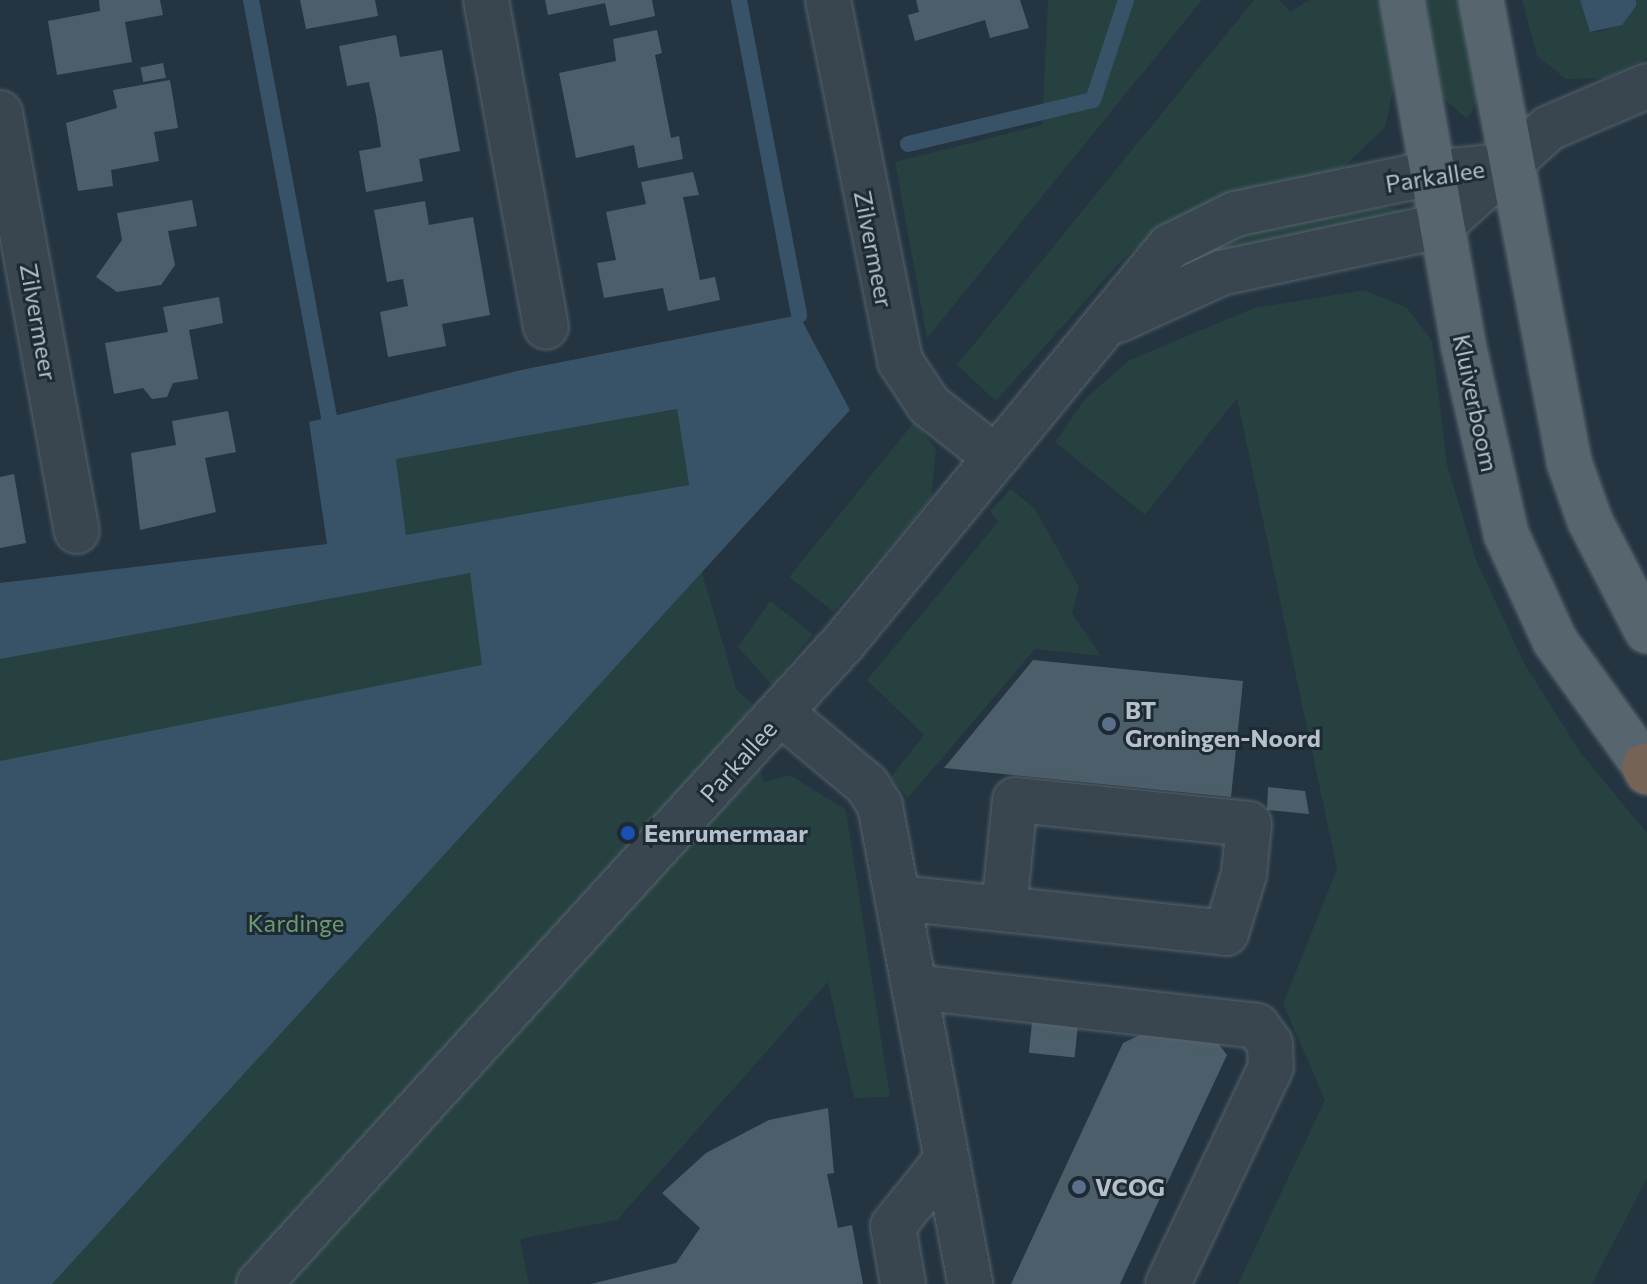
<!DOCTYPE html>
<style>
body{margin:0}
#map{position:relative;width:1647px;height:1284px;overflow:hidden;background:#243440;font-family:Commissioner,sans-serif}
div>[style]{position:absolute}
[style*='--x']{left:calc(var(--x)*1px);top:calc(var(--y)*1px);width:calc(var(--w)*1px);rotate:calc(var(--a)*1deg)}
.green>*{inset:0;background:#264140}
.water>*{inset:0;background:#385367}
.stream>*{height:16px;margin:-8px;padding:0 8px;transform-origin:8px;border-radius:8px;background:#385367}
.building>*{inset:0;background:#4d5e6b;transform-origin:0 0}
.roads{filter:drop-shadow(0 0 2px #56636d) drop-shadow(0 0 2px #56636d)}
.minor>*{height:44px;margin:-22px;padding:0 22px;transform-origin:22px;border-radius:22px;background:#39454f}
.major>*{height:44px;margin:-22px;padding:0 22px;transform-origin:22px;border-radius:22px;background:#57656f}
.highway>*{height:44px;margin:-22px;padding:0 22px;transform-origin:22px;border-radius:22px;background:#756455}
.dots>*{width:22px;height:22px;translate:-50% -50%;box-sizing:border-box;border:4px solid #1d2a34;border-radius:50%}
span{translate:-50% -50%;white-space:nowrap;text-align:center;line-height:1.15;-webkit-text-stroke:6px #1d2a34;paint-order:stroke}
.street-label{font-size:24px;color:#b5c0ca}
.poi-label{font-size:24px;color:#b5c0ca;font-weight:700}
.left{translate:0 -50%;text-align:left}
.park-label{font-size:24px;color:#6c9b6f}
</style>
<div id="map">
<div class="green">
<div style="clip-path:polygon(1048px 0,1202px 0,927px 338px,895px 162px,1042px 125px)"></div>
<div style="clip-path:polygon(1254px 0,1279px 0,1290px 12px,1309px 0,1387px 0,1396px 78px,1385px 127px,1335px 176px,1225px 200px,1168px 222px,1120px 262px,996px 401px,957px 365px)"></div>
<div style="clip-path:polygon(1418px 0,1466px 0,1478px 99px,1467px 119px,1441px 96px)"></div>
<div style="clip-path:polygon(1522px 0,1580px 0,1590px 32px,1600px 32px,1622px 24px,1636px 0,1647px 0,1647px 58px,1605px 78px,1566px 79px,1537px 56px)"></div>
<div style="clip-path:polygon(1382px 207px,1403px 210px,1180px 272px,1174px 263px,1254px 231px)"></div>
<div style="clip-path:polygon(1364px 290px,1407px 308px,1432px 341px,1447px 465px,1476px 560px,1524px 663px,1580px 752px,1647px 833px,1647px 1178px,1592px 1284px,1238px 1284px,1325px 1100px,1283px 1004px,1337px 869px,1237px 398px,1145px 515px,1055px 442px,1086px 398px,1130px 360px,1254px 308px)"></div>
<div style="clip-path:polygon(677px 409px,689px 485px,677px 488px,737px 691px,754px 705px,745px 716px,764px 782px,790px 775px,846px 810px,890px 1097px,854px 1098px,828px 982px,617px 1220px,520px 1239px,529px 1284px,0 1284px,0 659px,451px 576px,564px 508px,406px 535px,396px 459px)"></div>
<div style="clip-path:polygon(915px 421px,936px 449px,931px 498px,834px 612px,789px 577px)"></div>
<div style="clip-path:polygon(1011px 489px,1035px 509px,1079px 587px,1072px 613px,1101px 656px,1035px 649px,908px 798px,891px 777px,924px 735px,867px 680px,998px 522px,990px 511px)"></div>
<div style="clip-path:polygon(770px 601px,813px 634px,772px 685px,738px 647px)"></div>
</div>
<div class="water">
<div style="clip-path:polygon(1580px 0,1636px 0,1636px 6px,1622px 25px,1590px 32px)"></div>
<div style="clip-path:polygon(evenodd,799px 315px,850px 410px,52px 1284px,0 1284px,0 761px,482px 665px,470px 573px,0 659px,0 583px,327px 544px,309px 422px,521px 370px,799px 315px,677px 409px,689px 485px,406px 535px,396px 459px,677px 409px)"></div>
</div>
<div class="stream">
<div style="--x:251;--y:0;--w:425;--a:79.4"></div>
<div style="--x:739;--y:0;--w:321;--a:79.2"></div>
<div style="--x:908;--y:144;--w:190;--a:-13.4"></div>
<div style="--x:1093;--y:100;--w:105;--a:-71.7"></div>
</div>
<div class="building">
<div style="clip-path:polygon(99px 0,160px 0,163px 15px,125px 22px,132px 62px,57px 75px,48px 21px,100px 11px)"></div>
<div style="clip-path:polygon(300px 0,375px 0,378px 16px,306px 29px)"></div>
<div style="clip-path:polygon(545px 0,652px 0,655px 16px,610px 26px,605px 3px,548px 15px)"></div>
<div style="clip-path:polygon(916px 0,1020px 0,1029px 28px,990px 38px,985px 20px,915px 41px,908px 15px,919px 12px)"></div>
<div style="clip-path:polygon(657px 30px,662px 53px,655px 55px,671px 138px,679px 136px,683px 159px,638px 168px,634px 145px,576px 158px,559px 73px,616px 61px,613px 39px)"></div>
<div style="clip-path:polygon(396px 35px,400px 57px,442px 50px,460px 151px,419px 159px,423px 181px,366px 192px,359px 151px,381px 147px,376px 115px,369px 82px,347px 86px,339px 46px)"></div>
<div style="left:163px;top:63px;width:15px;height:23px;rotate:79deg"></div>
<div style="clip-path:polygon(170px 80px,178px 128px,154px 132px,159px 161px,111px 170px,113px 186px,78px 191px,66px 123px,117px 108px,113px 90px)"></div>
<div style="clip-path:polygon(693px 172px,699px 195px,683px 197px,700px 280px,715px 277px,720px 300px,668px 311px,663px 288px,604px 298px,597px 263px,616px 260px,606px 212px,646px 204px,641px 182px)"></div>
<div style="clip-path:polygon(192px 200px,197px 226px,168px 231px,175px 265px,161px 285px,117px 292px,96px 277px,122px 240px,117px 213px)"></div>
<div style="clip-path:polygon(425px 201px,429px 225px,473px 217px,490px 315px,442px 324px,446px 346px,388px 357px,380px 312px,408px 306px,403px 279px,387px 282px,374px 210px)"></div>
<div style="clip-path:polygon(219px 297px,223px 323px,189px 330px,198px 379px,173px 383px,167px 397px,152px 399px,143px 388px,114px 394px,105px 343px,168px 332px,163px 307px)"></div>
<div style="clip-path:polygon(228px 411px,236px 452px,205px 458px,216px 512px,140px 530px,131px 453px,176px 445px,172px 421px)"></div>
<div style="clip-path:polygon(14px 474px,26px 543px,0 548px,0 477px)"></div>
<div style="clip-path:polygon(1033px 660px,1243px 681px,1231px 797px,944px 768px)"></div>
<div style="clip-path:polygon(1268px 787px,1305px 791px,1309px 814px,1267px 810px)"></div>
<div style="left:1033px;top:1013px;width:46px;height:40px;rotate:6deg"></div>
<div style="clip-path:polygon(1140px 1035px,1217px 1042px,1227px 1055px,1120px 1284px,1011px 1284px,1123px 1043px)"></div>
<div style="clip-path:polygon(828px 1108px,834px 1173px,827px 1174px,838px 1228px,852px 1225px,863px 1284px,591px 1284px,676px 1263px,700px 1228px,662px 1193px,706px 1153px,769px 1120px)"></div>
</div>
<div class="roads">
<div class="minor">
<div style="--x:486;--y:0;--w:332;--a:79.6"></div>
<div style="--x:828;--y:0;--w:368;--a:78.7"></div>
<div style="--x:900;--y:361;--w:53;--a:56.6"></div>
<div style="--x:929;--y:405;--w:84;--a:38.2"></div>
<div style="--x:0;--y:113;--w:425;--a:79.6"></div>
<div style="--x:1118;--y:320;--w:113;--a:-24.5"></div>
<div style="--x:1221;--y:273;--w:225;--a:-12.1"></div>
<div style="--x:1441;--y:226;--w:146;--a:-42.2"></div>
<div style="--x:1549;--y:128;--w:107;--a:-23.2"></div>
<div style="--x:781;--y:713;--w:112;--a:39.9"></div>
<div style="--x:867;--y:785;--w:25;--a:58"></div>
<div style="--x:880;--y:806;--w:486;--a:79.3"></div>
<div style="--x:899;--y:898;--w:329;--a:6.1"></div>
<div style="--x:1226;--y:933;--w:62;--a:-73"></div>
<div style="--x:1244;--y:874;--w:50;--a:-84.3"></div>
<div style="--x:1249;--y:824;--w:235;--a:-174.1"></div>
<div style="--x:1015;--y:800;--w:110;--a:95.8"></div>
<div style="--x:915;--y:987;--w:344;--a:6.5"></div>
<div style="--x:1257;--y:1026;--w:22;--a:54"></div>
<div style="--x:1270;--y:1044;--w:23;--a:88"></div>
<div style="--x:1271;--y:1067;--w:240;--a:115.4"></div>
<div style="--x:259;--y:1284;--w:869;--a:-47.66"></div>
<div style="--x:844;--y:642;--w:512;--a:-50.55"></div>
<div style="--x:1169;--y:247;--w:74;--a:-26.6"></div>
<div style="--x:1235;--y:214;--w:200;--a:-11.8"></div>
<div style="--x:1431;--y:173;--w:81;--a:-5.6"></div>
<div style="--x:903;--y:1284;--w:59;--a:-99.8"></div>
<div style="--x:893;--y:1226;--w:86;--a:-51.1"></div>
</div>
<div class="major">
<div style="--x:1402;--y:0;--w:349;--a:79.9"></div>
<div style="--x:1463;--y:344;--w:195;--a:77.2"></div>
<div style="--x:1506;--y:534;--w:118;--a:65.4"></div>
<div style="--x:1555;--y:641;--w:158;--a:54.3"></div>
<div style="--x:1481;--y:0;--w:470;--a:79.2"></div>
<div style="--x:1569;--y:462;--w:63;--a:70.4"></div>
<div style="--x:1590;--y:521;--w:124;--a:62.6"></div>
</div>
<div class="highway">
<div style="--x:1644;--y:766;--w:7;--a:63"></div>
</div>
</div>
<div class="dots">
<div style="left:1109px;top:724px;background:#5c6f8a"></div>
<div style="left:628px;top:833px;background:#1a4fb4"></div>
<div style="left:1079px;top:1187px;background:#5c6f8a"></div>
</div>
<div class="street-label">
<span style="left:1435px;top:176px;rotate:-9deg">Parkallee</span>
<span style="left:874px;top:249px;rotate:79deg">Zilvermeer</span>
<span style="left:39px;top:322px;rotate:80deg">Zilvermeer</span>
<span style="left:1476px;top:403px;rotate:78deg">Kluiverboom</span>
<span style="left:738px;top:761px;rotate:-48deg">Parkallee</span>
</div>
<div class="poi-label">
<span class="left" style="left:1125px;top:724px">BT<br>Groningen-Noord</span>
<span class="left" style="left:644px;top:833px">Eenrumermaar</span>
<span class="left" style="left:1095px;top:1187px">VCOG</span>
</div>
<div class="park-label">
<span style="left:296px;top:923px">Kardinge</span>
</div>
</div>
